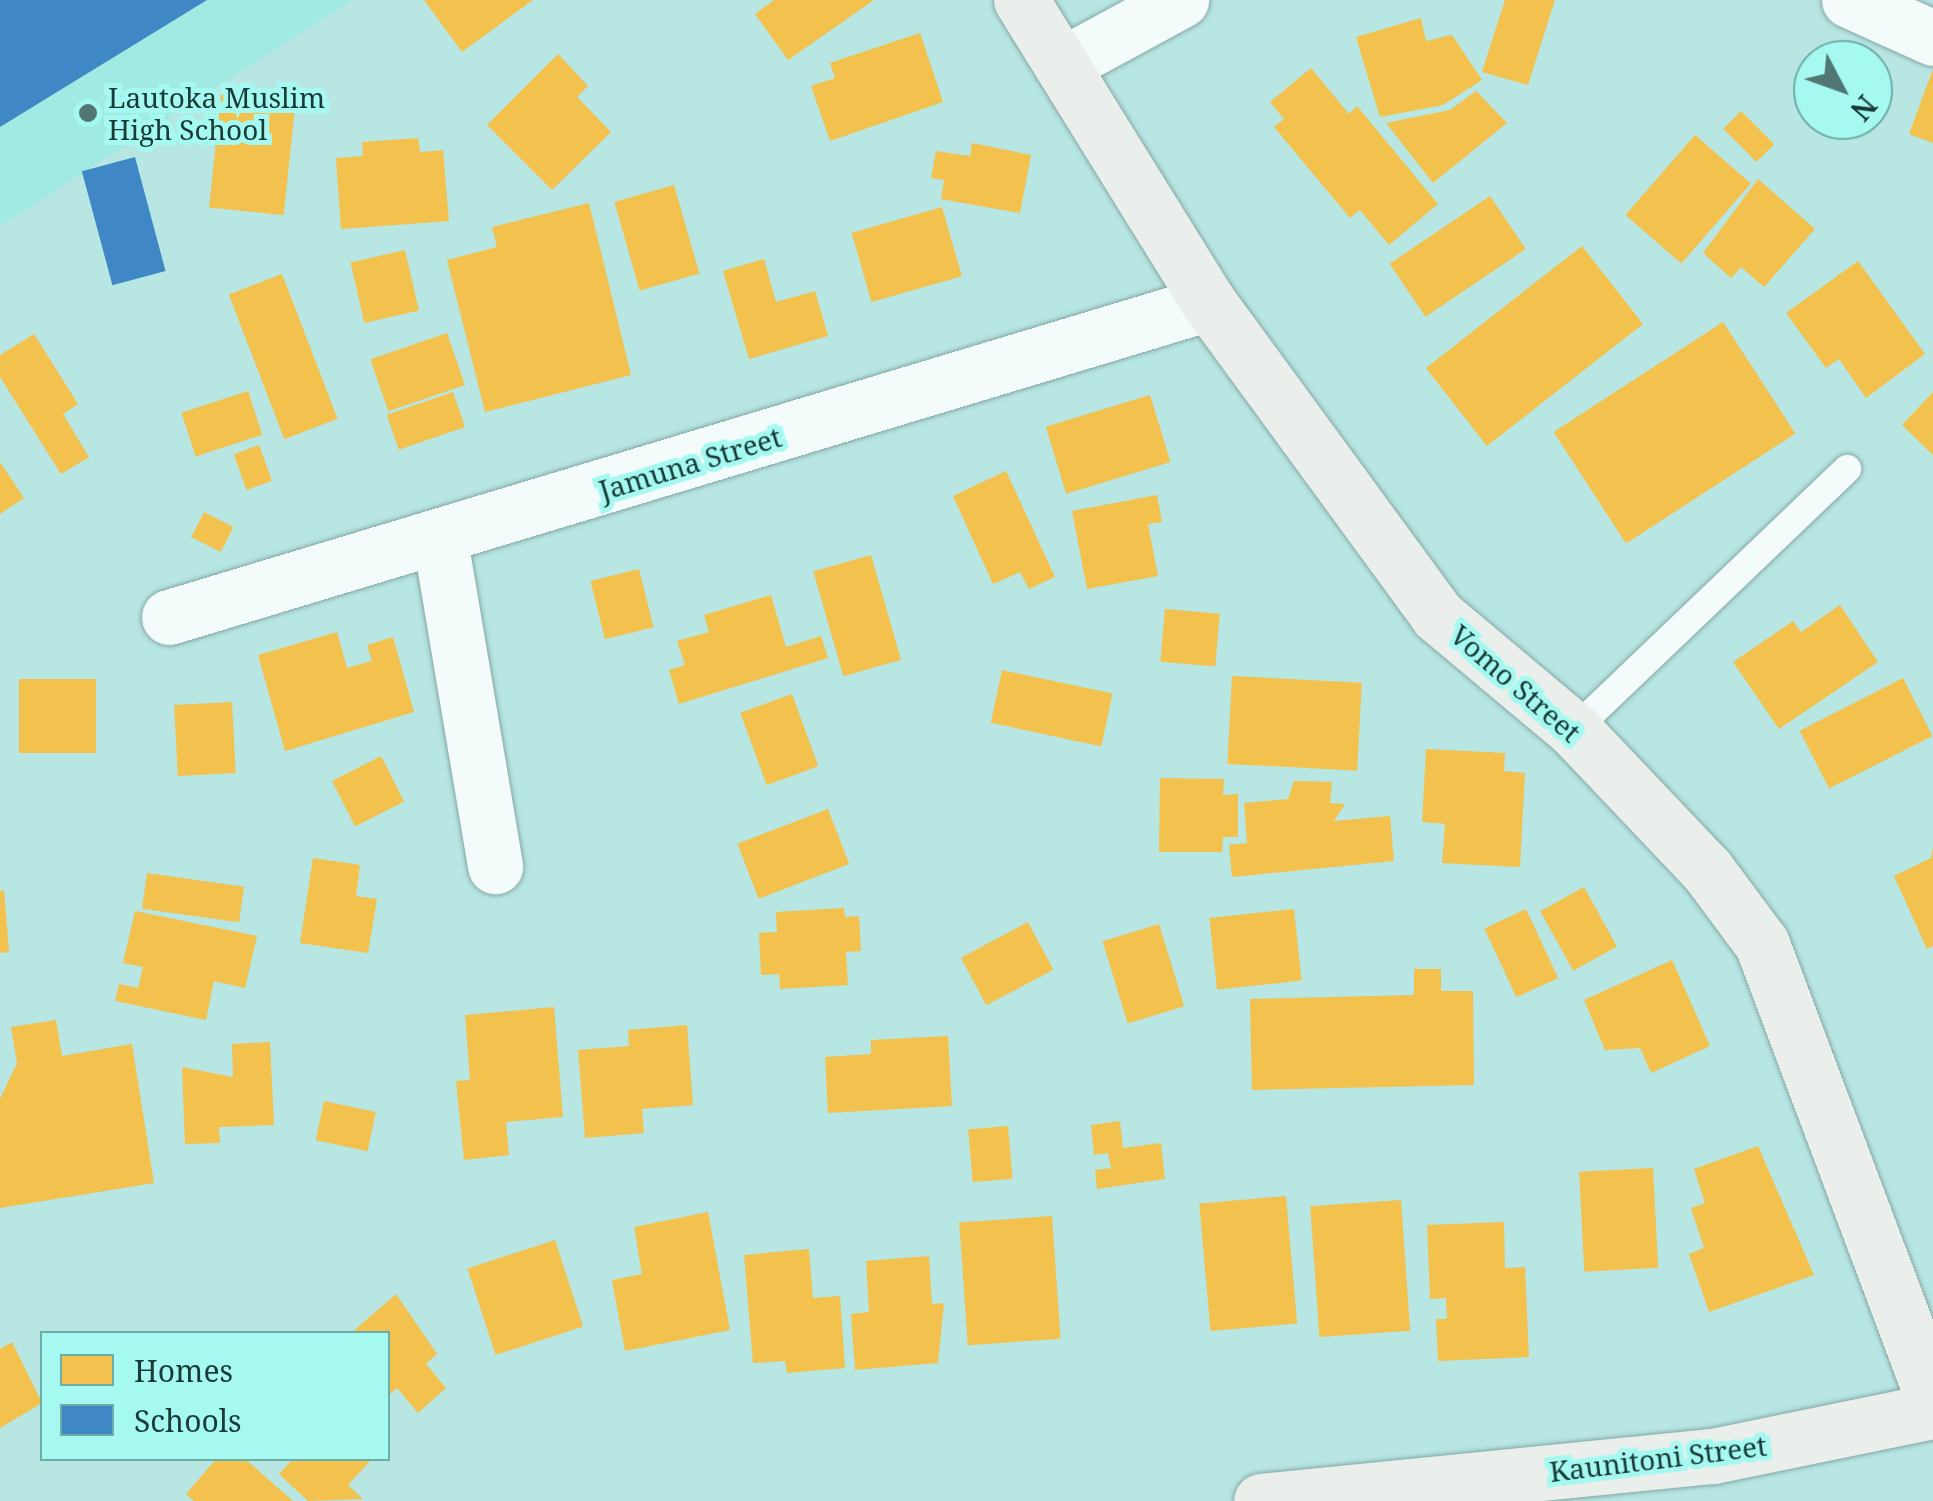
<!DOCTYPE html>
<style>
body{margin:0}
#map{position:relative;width:1933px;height:1501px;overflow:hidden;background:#b8e6e2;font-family:"Noto Serif",serif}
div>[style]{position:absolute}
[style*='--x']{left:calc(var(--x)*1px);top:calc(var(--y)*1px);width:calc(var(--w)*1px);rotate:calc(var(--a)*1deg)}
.built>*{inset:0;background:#a1eae4}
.homes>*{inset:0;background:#f2c14e;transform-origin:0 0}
.schools>*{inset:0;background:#3f88c5;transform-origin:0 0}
.roads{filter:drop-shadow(0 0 2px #84a8a6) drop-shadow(0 0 2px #84a8a6)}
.lane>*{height:28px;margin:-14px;padding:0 14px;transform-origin:14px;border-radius:14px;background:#f4fbfb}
.street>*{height:55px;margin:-27.5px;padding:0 27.5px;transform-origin:27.5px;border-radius:27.5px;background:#f4fbfb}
.secondary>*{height:55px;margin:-27.5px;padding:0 27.5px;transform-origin:27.5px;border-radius:27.5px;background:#ebefeb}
.dots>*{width:28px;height:28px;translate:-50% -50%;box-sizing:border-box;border:5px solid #a5f9f1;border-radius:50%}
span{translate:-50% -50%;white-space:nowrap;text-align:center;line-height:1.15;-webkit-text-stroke:10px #a5f9f1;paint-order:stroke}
.poi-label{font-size:28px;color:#183b38}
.left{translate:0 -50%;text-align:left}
.street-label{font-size:28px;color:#183b38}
.legend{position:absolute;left:40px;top:1331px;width:350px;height:130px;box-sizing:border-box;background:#a5f9f1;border:2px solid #6dada7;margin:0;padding:12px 18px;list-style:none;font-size:30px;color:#183b38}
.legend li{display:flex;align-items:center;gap:20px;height:50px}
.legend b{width:50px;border:2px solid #6dada7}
.north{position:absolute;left:1793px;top:40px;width:100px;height:100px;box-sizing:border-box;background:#a5f9f1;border:2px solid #6dada7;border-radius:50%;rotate:131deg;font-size:28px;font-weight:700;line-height:40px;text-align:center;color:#183b38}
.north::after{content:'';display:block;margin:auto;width:35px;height:45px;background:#507774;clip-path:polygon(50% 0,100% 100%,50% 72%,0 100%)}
</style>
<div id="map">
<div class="built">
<div style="clip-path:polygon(0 0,352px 0,0 226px)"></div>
</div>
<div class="homes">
<div style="clip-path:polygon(424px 0,533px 0,462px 52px)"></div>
<div style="clip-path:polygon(774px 0,874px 0,788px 60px,755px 14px)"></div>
<div style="clip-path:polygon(1505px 0,1555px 0,1528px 85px,1482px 72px)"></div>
<div style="clip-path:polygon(1421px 18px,1426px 41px,1452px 35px,1482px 80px,1443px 105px,1380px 117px,1356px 37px)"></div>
<div style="clip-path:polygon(920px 33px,943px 102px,830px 141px,811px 86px,835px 78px,830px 63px)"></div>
<div style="clip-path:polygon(558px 54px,588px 86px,577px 97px,611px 132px,552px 190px,487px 125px)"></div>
<div style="clip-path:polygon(1311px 68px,1349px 114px,1357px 106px,1438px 204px,1389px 245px,1360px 210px,1350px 218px,1274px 127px,1284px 119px,1270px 102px)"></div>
<div style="clip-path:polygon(1933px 69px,1933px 143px,1909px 134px)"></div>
<div style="clip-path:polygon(1476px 91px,1507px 123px,1433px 183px,1386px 123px,1450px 110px)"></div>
<div style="left:221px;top:94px;width:75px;height:114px;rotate:6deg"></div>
<div style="left:1741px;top:111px;width:47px;height:25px;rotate:45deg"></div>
<div style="left:1695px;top:135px;width:74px;height:106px;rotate:41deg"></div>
<div style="clip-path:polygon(418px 138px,420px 152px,443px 150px,449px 221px,341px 229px,336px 158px,363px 156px,362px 142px)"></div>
<div style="clip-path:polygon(972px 143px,1031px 155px,1020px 213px,941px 199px,944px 180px,931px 178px,936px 151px,970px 156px)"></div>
<div style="clip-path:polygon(1758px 179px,1815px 229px,1764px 287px,1741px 267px,1731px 278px,1703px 253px)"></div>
<div style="left:674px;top:185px;width:92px;height:62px;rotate:74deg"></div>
<div style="left:1490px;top:196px;width:64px;height:121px;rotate:56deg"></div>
<div style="clip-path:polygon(589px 203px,631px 375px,485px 412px,447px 260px,497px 247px,492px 227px)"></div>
<div style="left:942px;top:207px;width:72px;height:94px;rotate:74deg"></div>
<div style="left:1582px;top:246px;width:99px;height:198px;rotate:52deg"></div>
<div style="left:405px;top:250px;width:62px;height:56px;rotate:77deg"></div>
<div style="clip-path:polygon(764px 259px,776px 302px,815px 291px,828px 336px,749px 359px,723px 271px)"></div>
<div style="clip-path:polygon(1858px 261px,1925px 354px,1866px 398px,1839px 359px,1826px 368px,1786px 313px)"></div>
<div style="left:282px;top:274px;width:155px;height:57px;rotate:69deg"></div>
<div style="left:1723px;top:322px;width:133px;height:202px;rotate:57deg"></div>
<div style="left:447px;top:333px;width:55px;height:81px;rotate:71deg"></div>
<div style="clip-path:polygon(34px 334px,78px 404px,63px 414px,89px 457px,61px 474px,0 377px,0 355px)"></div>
<div style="left:248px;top:391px;width:46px;height:70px;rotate:72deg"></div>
<div style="left:453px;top:392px;width:37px;height:70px;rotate:71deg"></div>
<div style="clip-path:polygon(1933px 392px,1933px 455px,1902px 425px)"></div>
<div style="left:1150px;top:395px;width:70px;height:109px;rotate:73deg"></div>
<div style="left:259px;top:445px;width:38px;height:27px;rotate:70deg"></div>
<div style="clip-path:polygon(0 462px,24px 498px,0 514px)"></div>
<div style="clip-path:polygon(1006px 471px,1055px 577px,1029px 589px,1020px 572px,993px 584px,953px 496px)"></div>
<div style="clip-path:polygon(1157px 495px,1162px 522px,1148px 524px,1158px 576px,1087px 589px,1072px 511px)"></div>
<div style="left:204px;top:512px;width:33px;height:28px;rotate:27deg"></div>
<div style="left:871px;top:555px;width:109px;height:60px;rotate:74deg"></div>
<div style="left:639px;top:569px;width:60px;height:50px;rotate:76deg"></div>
<div style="clip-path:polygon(771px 595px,786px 647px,821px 636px,828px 658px,679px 704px,669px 670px,685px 665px,677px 641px,709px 632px,704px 615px)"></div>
<div style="clip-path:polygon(1840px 605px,1878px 662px,1779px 729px,1733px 662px,1793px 621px,1801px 632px)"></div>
<div style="left:1165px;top:609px;width:55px;height:53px;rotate:5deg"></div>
<div style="clip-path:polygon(337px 632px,347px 668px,372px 661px,367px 645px,393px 637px,414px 712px,285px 751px,258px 655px)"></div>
<div style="left:1002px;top:670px;width:113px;height:54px;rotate:12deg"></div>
<div style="left:1232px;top:676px;width:130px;height:88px;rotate:3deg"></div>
<div style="left:1903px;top:678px;width:65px;height:116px;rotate:63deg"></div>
<div style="left:19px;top:679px;width:77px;height:74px"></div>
<div style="left:792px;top:694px;width:77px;height:55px;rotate:70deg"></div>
<div style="left:232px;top:702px;width:71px;height:58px;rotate:87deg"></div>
<div style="clip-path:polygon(1426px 749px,1505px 753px,1504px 771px,1525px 773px,1520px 867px,1442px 863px,1445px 824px,1422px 822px)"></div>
<div style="left:381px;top:756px;width:51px;height:55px;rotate:63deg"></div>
<div style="clip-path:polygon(1160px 778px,1224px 779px,1223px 795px,1238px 794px,1238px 837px,1223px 837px,1222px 852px,1159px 852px)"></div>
<div style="clip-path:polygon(1294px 781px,1332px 782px,1330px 803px,1345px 804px,1334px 821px,1390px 816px,1394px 861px,1232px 877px,1229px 845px,1247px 843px,1244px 803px,1288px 799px)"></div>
<div style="left:828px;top:809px;width:59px;height:97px;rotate:69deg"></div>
<div style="clip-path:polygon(1933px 847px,1933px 946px,1927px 949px,1894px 876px,1931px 858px)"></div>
<div style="clip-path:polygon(313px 858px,360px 865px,356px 896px,377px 899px,368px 953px,300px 943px)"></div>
<div style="left:147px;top:873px;width:98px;height:36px;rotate:8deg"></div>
<div style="left:1584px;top:887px;width:68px;height:50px;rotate:61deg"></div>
<div style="clip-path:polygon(4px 890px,9px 952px,0 953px,0 891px)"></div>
<div style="clip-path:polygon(844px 908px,845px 917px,859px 916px,861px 951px,846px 952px,848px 985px,780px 989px,779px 974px,761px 975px,759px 933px,777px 932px,776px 912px)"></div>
<div style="left:1294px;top:909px;width:72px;height:85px;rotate:84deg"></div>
<div style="left:1526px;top:909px;width:76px;height:46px;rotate:65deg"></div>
<div style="clip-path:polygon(135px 911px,257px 936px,245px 988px,214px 981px,206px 1020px,115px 1001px,119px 984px,138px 988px,143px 967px,123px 963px)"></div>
<div style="left:1028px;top:922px;width:54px;height:76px;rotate:62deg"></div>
<div style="left:1159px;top:924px;width:86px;height:59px;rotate:73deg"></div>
<div style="clip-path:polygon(1672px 960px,1710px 1046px,1651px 1073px,1640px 1048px,1605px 1050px,1584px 1000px)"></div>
<div style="clip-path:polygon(1414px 969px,1441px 969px,1441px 991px,1473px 991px,1474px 1085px,1252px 1090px,1250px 999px,1414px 995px)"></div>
<div style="clip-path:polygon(554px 1007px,563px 1117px,506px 1122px,509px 1155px,464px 1160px,456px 1081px,470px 1080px,465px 1015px)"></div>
<div style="clip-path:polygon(56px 1020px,62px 1056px,132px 1044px,154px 1183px,0 1208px,0 1099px,17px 1063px,11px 1027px)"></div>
<div style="clip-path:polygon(687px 1025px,693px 1105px,642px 1109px,644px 1133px,585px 1138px,578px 1050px,629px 1046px,628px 1030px)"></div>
<div style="clip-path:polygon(948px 1036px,952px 1106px,828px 1113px,825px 1057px,871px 1054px,871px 1040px)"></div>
<div style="clip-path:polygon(270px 1042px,274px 1125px,219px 1127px,220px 1143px,185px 1144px,182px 1067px,233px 1077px,232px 1044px)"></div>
<div style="left:324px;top:1101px;width:53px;height:40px;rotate:12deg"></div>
<div style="clip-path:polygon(1120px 1121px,1123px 1148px,1161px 1143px,1165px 1179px,1097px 1189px,1095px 1170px,1111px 1168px,1108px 1153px,1094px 1155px,1091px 1125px)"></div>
<div style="left:1008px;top:1126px;width:53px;height:40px;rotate:85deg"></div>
<div style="clip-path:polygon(1758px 1146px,1814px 1275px,1709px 1312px,1689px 1254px,1704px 1248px,1691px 1208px,1705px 1203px,1694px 1169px)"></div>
<div style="left:1653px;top:1168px;width:100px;height:74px;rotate:87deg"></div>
<div style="left:1286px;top:1196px;width:128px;height:87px;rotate:85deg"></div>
<div style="left:1401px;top:1200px;width:131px;height:91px;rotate:86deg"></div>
<div style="clip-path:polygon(708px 1212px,730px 1330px,625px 1351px,612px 1280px,642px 1274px,634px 1227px)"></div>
<div style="left:1052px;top:1216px;width:123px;height:93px;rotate:86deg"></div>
<div style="clip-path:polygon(1504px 1222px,1505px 1268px,1525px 1267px,1529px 1357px,1438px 1361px,1436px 1319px,1447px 1319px,1446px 1298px,1430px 1299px,1427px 1225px)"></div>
<div style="left:555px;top:1240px;width:91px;height:92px;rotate:72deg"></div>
<div style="clip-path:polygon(809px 1249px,813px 1298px,840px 1296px,845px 1368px,787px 1373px,785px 1361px,753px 1363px,744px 1255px)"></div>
<div style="clip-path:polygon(929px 1256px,932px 1304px,944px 1303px,938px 1363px,855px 1370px,851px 1314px,869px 1312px,866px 1261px)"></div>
<div style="clip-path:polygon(396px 1294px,437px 1354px,426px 1364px,446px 1388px,418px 1413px,397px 1388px,388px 1396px,388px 1334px,350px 1334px)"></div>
<div style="clip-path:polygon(12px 1342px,42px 1403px,0 1428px,0 1349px)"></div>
<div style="clip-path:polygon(217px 1458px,244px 1458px,293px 1501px,194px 1501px,186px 1494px)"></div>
<div style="clip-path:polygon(294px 1458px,373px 1458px,348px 1485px,363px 1499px,308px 1501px,279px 1474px)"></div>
</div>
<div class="schools">
<div style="clip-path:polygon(0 0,207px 0,0 127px)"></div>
<div style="left:135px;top:157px;width:118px;height:55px;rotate:75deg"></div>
</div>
<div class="roads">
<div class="lane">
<div style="--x:1574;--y:730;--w:378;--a:-43.7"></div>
</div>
<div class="street">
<div style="--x:1849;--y:0;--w:92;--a:24.3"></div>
<div style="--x:1067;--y:62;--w:130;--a:-28.5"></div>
<div style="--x:440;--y:540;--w:331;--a:80.4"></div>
<div style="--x:169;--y:617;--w:1086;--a:-16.8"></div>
</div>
<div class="secondary">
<div style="--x:1021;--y:0;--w:357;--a:58.2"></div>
<div style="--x:1209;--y:303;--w:386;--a:53.8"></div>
<div style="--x:1437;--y:615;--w:179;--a:40"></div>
<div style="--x:1574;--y:730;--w:193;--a:46.5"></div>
<div style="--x:1707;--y:870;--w:92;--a:53.4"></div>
<div style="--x:1762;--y:944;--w:487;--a:69.4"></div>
<div style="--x:1261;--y:1501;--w:454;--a:-5.7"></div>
<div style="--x:1713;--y:1456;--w:225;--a:-11.6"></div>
</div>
</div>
<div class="dots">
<div style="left:88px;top:113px;background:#507774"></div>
</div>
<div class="poi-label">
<span class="left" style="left:108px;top:113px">Lautoka Muslim<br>High School</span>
</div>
<div class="street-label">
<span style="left:690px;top:463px;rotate:-17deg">Jamuna Street</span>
<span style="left:1516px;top:683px;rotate:41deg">Vomo Street</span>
<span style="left:1658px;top:1458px;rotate:-7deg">Kaunitoni Street</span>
</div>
<ul class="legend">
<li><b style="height:28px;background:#f2c14e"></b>Homes</li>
<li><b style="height:28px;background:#3f88c5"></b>Schools</li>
</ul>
<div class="north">N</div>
</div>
